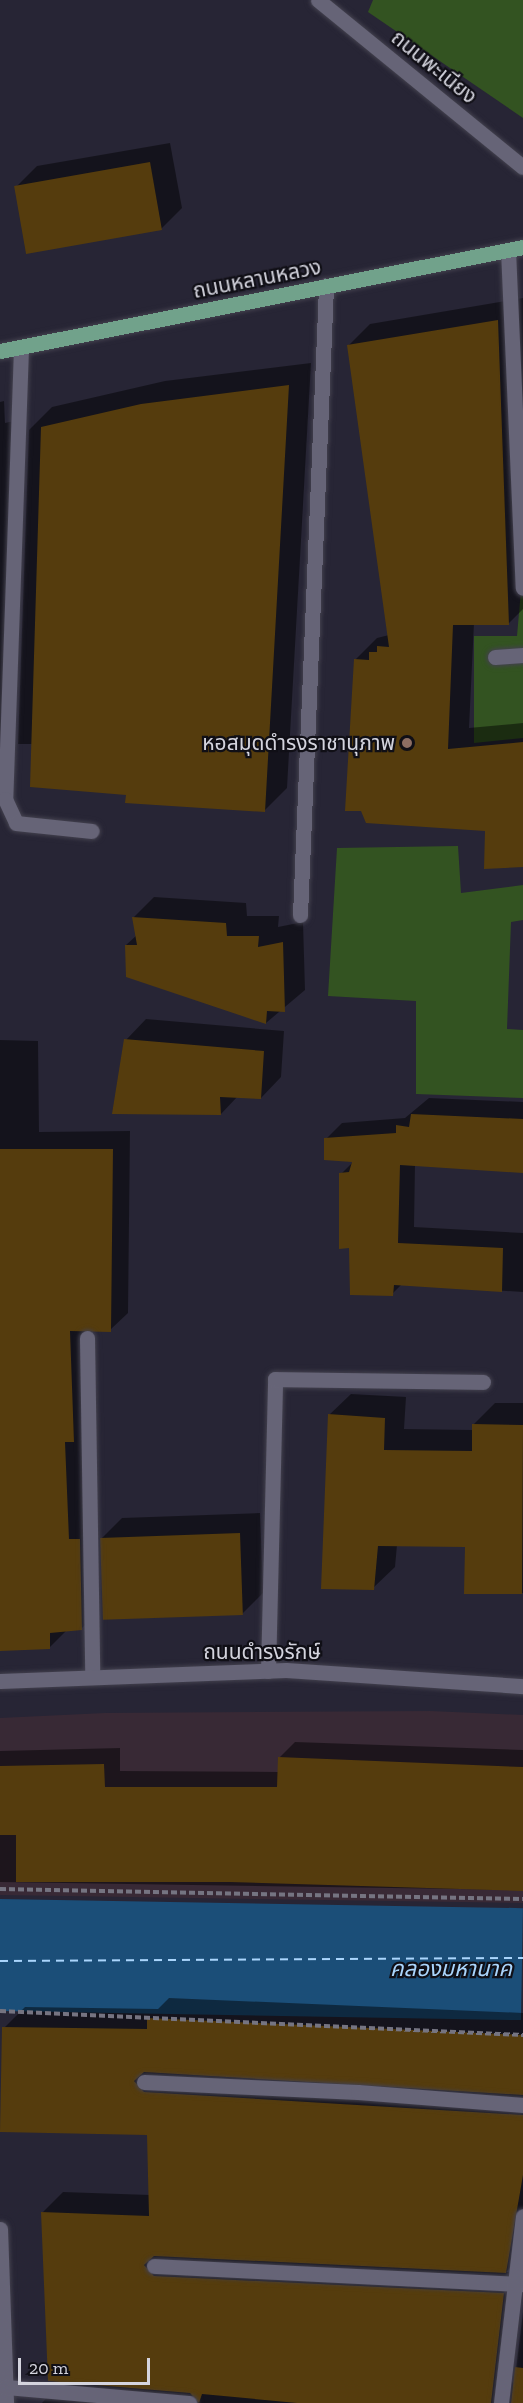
<!DOCTYPE html>
<meta charset="utf-8">
<style>
body{margin:0}
#map{position:relative;width:523px;height:2403px;overflow:hidden;background:#272535;font-family:"Zilla Slab","Noto Sans Thai",serif}
div>[style]{position:absolute}
[style*='--x']{left:calc(var(--x)*1px);top:calc(var(--y)*1px);width:calc(var(--w)*1px);rotate:calc(var(--a)*1deg)}
.industrial>*{inset:0;background:#382935}
.green>*{inset:0;background:#335321}
.water>*{inset:0;background:#1b4e78;transform-origin:0 0}
.shadow>*{inset:0;background:#0007}
.ferry>*{height:1.5px;margin-top:-0.75px;transform-origin:0;background:repeating-linear-gradient(90deg,#aad5fc 0 8px,transparent 0 14px)}
.building>*{inset:0;background:#553c0d;transform-origin:0 0}
.path>*{height:4px;margin-top:-2px;transform-origin:0;background:repeating-linear-gradient(90deg,#757481 0 6px,transparent 0 9px)}
.roads{filter:drop-shadow(0 0 2px #43414e) drop-shadow(0 0 2px #43414e)}
.minor>*{height:15px;margin:-7.5px;padding:0 7.5px;transform-origin:7.5px;border-radius:7.5px;background:#666477}
.major>*{height:15px;margin:-7.5px;padding:0 7.5px;transform-origin:7.5px;border-radius:7.5px;background:#71a28b}
.dots>*{width:16px;height:16px;translate:-50% -50%;box-sizing:border-box;border:3px solid #100f16;border-radius:50%}
span{translate:-50% -50%;white-space:nowrap;text-align:center;line-height:1.15;-webkit-text-stroke:4.5px #100f16;paint-order:stroke}
.street-label{font-size:21px;color:#d4d4de}
.poi-label{font-size:21px;color:#d4d4de}
.right{translate:-100% -50%;text-align:right}
.water-label{font-size:22px;color:#aad5fc;font-style:italic}
.scale{position:absolute;left:18px;top:2358px;width:132px;height:27px;box-sizing:border-box;border:3px solid #d4d4de;border-top:0;padding-left:8px;font-size:18px;line-height:21px;white-space:nowrap;color:#d4d4de;-webkit-text-stroke:4px #100f16;paint-order:stroke}
</style>
<div id="map">
<div class="industrial">
<div style="clip-path:polygon(430px 1711px,523px 1715px,523px 1903px,0 1895px,0 1718px,105px 1713px)"></div>
</div>
<div class="green">
<div style="clip-path:polygon(373px 0,523px 0,523px 118px,368px 12px)"></div>
<div style="clip-path:polygon(523px 567px,523px 738px,474px 743px,474px 636px,517px 636px)"></div>
<div style="clip-path:polygon(458px 846px,461px 893px,523px 885px,523px 920px,511px 922px,507px 1029px,523px 1030px,523px 1098px,416px 1094px,416px 1001px,328px 996px,337px 848px)"></div>
</div>
<div class="water">
<div style="left:0;top:1899px;width:523px;height:112px;rotate:1deg"></div>
</div>
<div class="shadow">
<div style="clip-path:polygon(170px 143px,182px 208px,161px 229px,16px 187px,37px 166px)"></div>
<div style="clip-path:polygon(523px 298px,523px 609px,509px 623px,474px 623px,469px 728px,523px 723px,523px 865px,487px 829px,355px 660px,377px 638px,389px 635px,348px 346px,370px 324px)"></div>
<div style="clip-path:polygon(311px 363px,287px 788px,265px 810px,127px 794px,33px 744px,18px 744px,29px 430px,52px 407px,165px 381px)"></div>
<div style="clip-path:polygon(4px 401px,5px 423px,23px 419px,0 741px,0 402px)"></div>
<div style="clip-path:polygon(154px 897px,246px 903px,247px 916px,279px 916px,278px 927px,303px 922px,305px 990px,266px 1023px,126px 945px,137px 935px,134px 917px)"></div>
<div style="clip-path:polygon(146px 1019px,284px 1031px,281px 1077px,261px 1098px,238px 1096px,221px 1114px,126px 1040px)"></div>
<div style="clip-path:polygon(0 1040px,38px 1041px,39px 1132px,130px 1131px,128px 1313px,110px 1330px,88px 1330px,86px 1522px,97px 1522px,99px 1611px,81px 1629px,67px 1630px,50px 1647px,0 1650px)"></div>
<div style="clip-path:polygon(429px 1098px,523px 1102px,523px 1171px,415px 1165px,414px 1227px,523px 1233px,523px 1292px,402px 1284px,392px 1294px,351px 1247px,341px 1174px,354px 1161px,326px 1139px,342px 1123px,405px 1118px)"></div>
<div style="clip-path:polygon(351px 1394px,406px 1397px,404px 1429px,473px 1430px,474px 1424px,495px 1403px,523px 1403px,523px 1593px,466px 1593px,466px 1546px,397px 1545px,395px 1567px,373px 1588px,329px 1415px)"></div>
<div style="clip-path:polygon(260px 1513px,263px 1593px,242px 1614px,101px 1539px,122px 1518px)"></div>
<div style="clip-path:polygon(295px 1742px,523px 1750px,523px 1890px,0 1882px,0 1751px,120px 1748px,120px 1771px,279px 1772px,279px 1758px)"></div>
<div style="clip-path:polygon(169px 1998px,523px 2013px,523px 2255px,506px 2272px,523px 2272px,512px 2381px,514px 2385px,523px 2312px,523px 2403px,42px 2403px,62px 2381px,42px 2213px,63px 2192px,150px 2195px,148px 2133px,4px 2028px,25px 2007px,158px 2009px)"></div>
</div>
<div class="ferry">
<div style="--x:0;--y:1961;--w:523;--a:-0.33"></div>
</div>
<div class="building">
<div style="left:150px;top:162px;width:69px;height:138px;rotate:80deg"></div>
<div style="clip-path:polygon(498px 320px,509px 625px,453px 625px,448px 749px,523px 742px,523px 867px,484px 869px,485px 831px,366px 823px,361px 811px,345px 811px,354px 659px,369px 660px,369px 652px,377px 652px,377px 646px,389px 647px,347px 345px)"></div>
<div style="clip-path:polygon(289px 385px,265px 812px,125px 803px,126px 795px,30px 787px,41px 427px,141px 404px)"></div>
<div style="clip-path:polygon(132px 917px,226px 923px,227px 936px,259px 936px,258px 947px,283px 942px,285px 1012px,267px 1011px,266px 1024px,126px 977px,125px 945px,137px 945px)"></div>
<div style="clip-path:polygon(124px 1039px,264px 1051px,261px 1099px,220px 1097px,221px 1115px,112px 1114px)"></div>
<div style="clip-path:polygon(411px 1114px,523px 1119px,523px 1173px,400px 1165px,398px 1243px,503px 1248px,502px 1292px,394px 1285px,393px 1296px,350px 1295px,349px 1248px,339px 1249px,339px 1173px,349px 1172px,352px 1162px,324px 1160px,324px 1138px,396px 1133px,396px 1125px,409px 1127px)"></div>
<div style="clip-path:polygon(0 1149px,113px 1149px,111px 1332px,70px 1331px,74px 1442px,65px 1442px,69px 1539px,80px 1539px,82px 1630px,50px 1633px,50px 1649px,0 1651px)"></div>
<div style="clip-path:polygon(328px 1414px,385px 1418px,384px 1450px,472px 1451px,472px 1424px,523px 1425px,522px 1594px,464px 1594px,465px 1547px,378px 1546px,374px 1590px,321px 1589px)"></div>
<div style="left:240px;top:1533px;width:82px;height:140px;rotate:88deg"></div>
<div style="clip-path:polygon(278px 1757px,523px 1767px,523px 1891px,230px 1882px,16px 1882px,16px 1835px,0 1835px,0 1766px,104px 1764px,105px 1787px,277px 1787px)"></div>
<div style="clip-path:polygon(147px 2018px,523px 2035px,523px 2095px,144px 2072px,134px 2081px,144px 2092px,523px 2115px,523px 2175px,506px 2273px,154px 2256px,144px 2265px,154px 2276px,504px 2293px,491px 2403px,297px 2403px,202px 2394px,199px 2403px,190px 2393px,48px 2381px,41px 2212px,149px 2216px,147px 2135px,0 2132px,2px 2027px,147px 2029px)"></div>
<div style="clip-path:polygon(515px 2367px,523px 2368px,523px 2403px,511px 2403px)"></div>
</div>
<div class="path">
<div style="--x:0;--y:1889;--w:523;--a:1.1"></div>
<div style="--x:0;--y:2011;--w:524;--a:2.63"></div>
</div>
<div class="roads">
<div class="minor">
<div style="--x:318;--y:0;--w:264;--a:39.2"></div>
<div style="--x:508;--y:250;--w:338;--a:87.5"></div>
<div style="--x:21;--y:348;--w:451;--a:92"></div>
<div style="--x:5;--y:799;--w:26;--a:65"></div>
<div style="--x:16;--y:823;--w:76;--a:6"></div>
<div style="--x:495;--y:657;--w:28;--a:-4"></div>
<div style="--x:300;--y:915;--w:630;--a:-87.63"></div>
<div style="--x:87;--y:1338;--w:337;--a:89.1"></div>
<div style="--x:268;--y:1671;--w:292;--a:-88.6"></div>
<div style="--x:275;--y:1379;--w:208;--a:0.8"></div>
<div style="--x:0;--y:1681;--w:286;--a:-2.2"></div>
<div style="--x:286;--y:1670;--w:238;--a:3.9"></div>
<div style="--x:144;--y:2082;--w:214;--a:2.7"></div>
<div style="--x:358;--y:2092;--w:166;--a:4.5"></div>
<div style="--x:0;--y:2229;--w:174;--a:88"></div>
<div style="--x:154;--y:2266;--w:369;--a:2.8"></div>
<div style="--x:5;--y:2387;--w:185;--a:5"></div>
<div style="--x:501;--y:2403;--w:188;--a:-83.3"></div>
</div>
<div class="major">
<div style="--x:0;--y:351;--w:533;--a:-11.25"></div>
</div>
</div>
<div class="dots">
<div style="left:407px;top:743px;background:#8d6e63"></div>
</div>
<div class="street-label">
<span style="left:434px;top:67px;rotate:39deg">ถนนพะเนียง</span>
<span style="left:257px;top:279px;rotate:-11deg">ถนนหลานหลวง</span>
<span style="left:262px;top:1652px">ถนนดำรงรักษ์</span>
</div>
<div class="poi-label">
<span class="right" style="left:395px;top:743px">หอสมุดดำรงราชานุภาพ</span>
</div>
<div class="water-label">
<span style="left:451px;top:1969px">คลองมหานาค</span>
</div>
<div class="scale">20 m</div>
</div>
